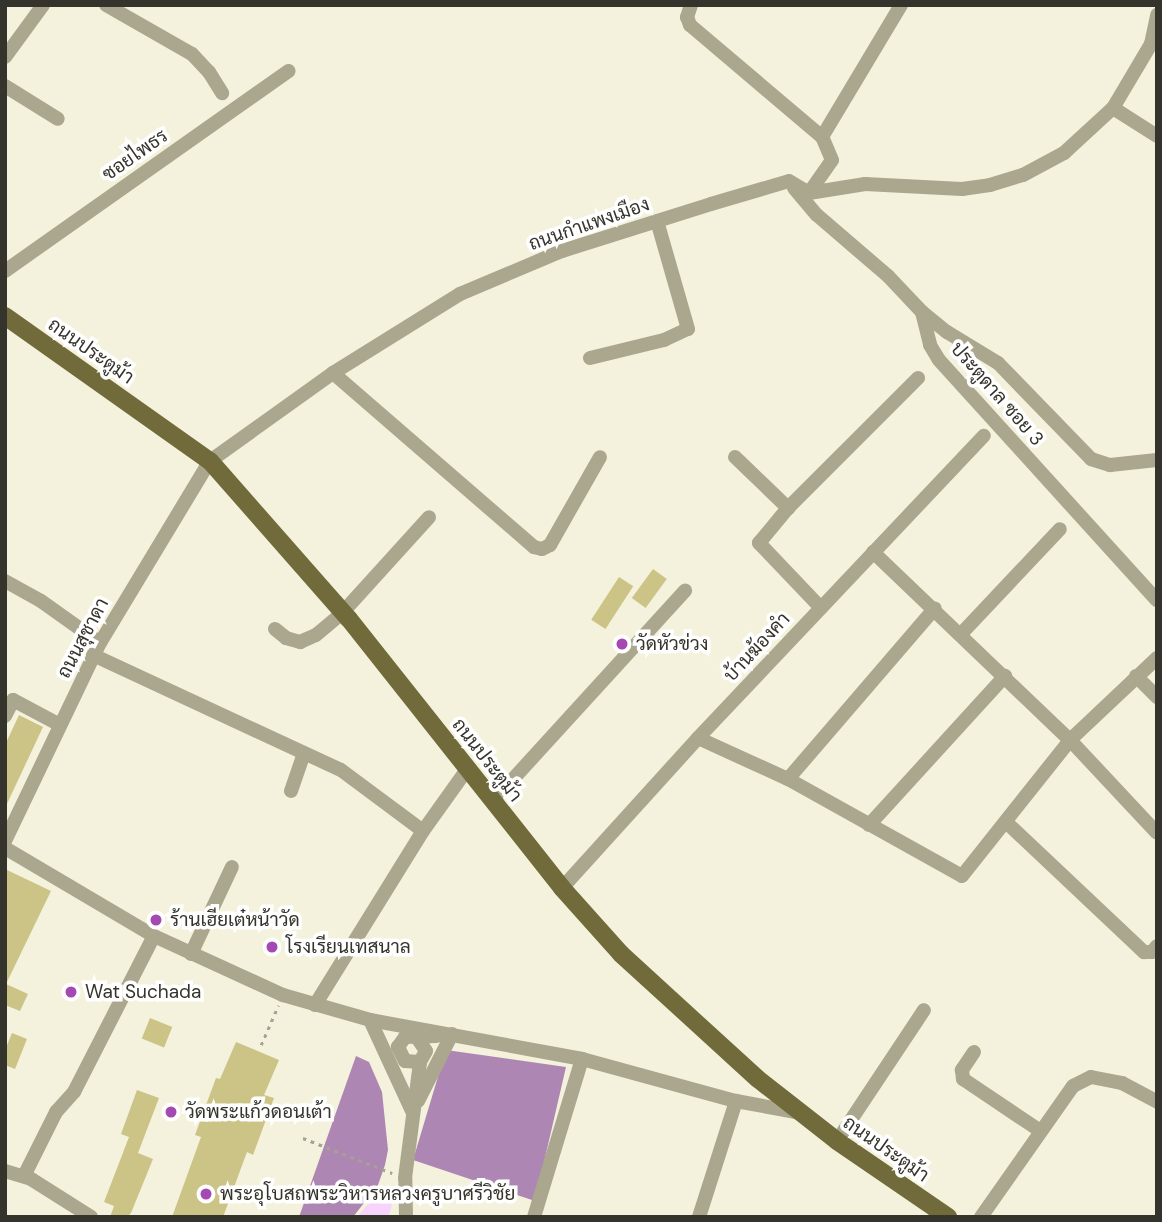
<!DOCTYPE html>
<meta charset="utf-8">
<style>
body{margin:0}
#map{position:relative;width:1162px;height:1222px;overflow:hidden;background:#f4f2dc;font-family:"DM Sans",Sarabun,sans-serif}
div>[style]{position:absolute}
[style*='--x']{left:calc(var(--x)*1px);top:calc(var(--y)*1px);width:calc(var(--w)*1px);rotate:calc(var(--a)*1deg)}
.green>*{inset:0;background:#f7d4fb}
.water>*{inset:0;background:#ae86b3}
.building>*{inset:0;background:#ccc387;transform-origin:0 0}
.path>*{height:2.5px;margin-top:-1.25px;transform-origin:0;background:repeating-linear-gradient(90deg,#a4a292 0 3.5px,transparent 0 8.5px)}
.minor>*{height:14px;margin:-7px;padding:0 7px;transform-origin:7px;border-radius:7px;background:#aba78e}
.major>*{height:18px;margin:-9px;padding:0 9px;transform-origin:9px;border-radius:9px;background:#716a3a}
.dots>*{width:19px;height:19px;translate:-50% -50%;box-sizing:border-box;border:4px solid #fff;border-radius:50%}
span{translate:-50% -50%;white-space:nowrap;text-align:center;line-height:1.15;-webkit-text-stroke:7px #fff;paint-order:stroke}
.street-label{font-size:19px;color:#35342c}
.poi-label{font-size:19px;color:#35342c}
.left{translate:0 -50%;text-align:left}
.frame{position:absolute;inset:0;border:7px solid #35342c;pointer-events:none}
</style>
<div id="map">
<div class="green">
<div style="clip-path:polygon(381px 1189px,392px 1205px,388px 1217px,357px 1217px)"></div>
</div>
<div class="water">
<div style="clip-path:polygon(446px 1050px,566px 1067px,535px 1201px,413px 1160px)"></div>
<div style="clip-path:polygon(356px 1056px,369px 1062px,382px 1092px,388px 1150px,385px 1165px,378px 1185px,353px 1217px,299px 1217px)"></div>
</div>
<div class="building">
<div style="left:653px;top:569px;width:17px;height:36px;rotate:36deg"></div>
<div style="left:619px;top:577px;width:17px;height:51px;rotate:33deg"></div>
<div style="clip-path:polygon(19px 715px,43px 727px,5px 808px,5px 745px)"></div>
<div style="clip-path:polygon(5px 869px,51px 891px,6px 984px,28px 994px,20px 1011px,5px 1005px)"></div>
<div style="left:150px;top:1018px;width:24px;height:22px;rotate:22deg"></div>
<div style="clip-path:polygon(12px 1033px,27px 1039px,15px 1069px,5px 1065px,5px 1050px)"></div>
<div style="clip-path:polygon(236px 1042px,279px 1060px,264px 1095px,274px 1098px,253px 1155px,247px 1152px,223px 1217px,172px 1217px,201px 1137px,195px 1135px,216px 1078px,220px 1079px)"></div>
<div style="clip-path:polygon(137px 1090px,159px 1098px,138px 1153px,153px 1159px,131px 1213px,127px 1217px,110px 1217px,114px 1206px,104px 1202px,129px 1137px,121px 1134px)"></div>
</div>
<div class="path">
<div style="--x:261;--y:1045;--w:43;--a:-66.4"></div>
<div style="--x:303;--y:1138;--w:96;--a:21.5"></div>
</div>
<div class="minor">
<div style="--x:106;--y:5;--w:99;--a:29.7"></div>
<div style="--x:192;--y:54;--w:25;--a:47"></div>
<div style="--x:209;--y:72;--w:25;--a:58"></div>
<div style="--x:691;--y:5;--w:13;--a:108"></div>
<div style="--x:687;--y:17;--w:9;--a:69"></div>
<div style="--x:690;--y:25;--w:173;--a:40.3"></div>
<div style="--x:5;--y:57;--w:64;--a:-53.8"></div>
<div style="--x:5;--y:86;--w:62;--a:31.9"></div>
<div style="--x:1113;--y:108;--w:52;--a:32.5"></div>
<div style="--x:794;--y:188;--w:35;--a:50"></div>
<div style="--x:817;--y:215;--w:94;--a:40.7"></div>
<div style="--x:888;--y:276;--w:50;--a:46.6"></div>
<div style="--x:922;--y:312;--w:34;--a:76"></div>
<div style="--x:930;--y:345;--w:17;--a:59"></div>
<div style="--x:939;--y:360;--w:324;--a:47.8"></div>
<div style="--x:809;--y:193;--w:57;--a:-9.1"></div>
<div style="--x:865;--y:184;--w:97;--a:3"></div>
<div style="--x:962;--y:189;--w:28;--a:-8"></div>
<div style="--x:990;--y:185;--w:34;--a:-17"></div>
<div style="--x:1023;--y:175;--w:47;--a:-28.2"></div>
<div style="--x:1064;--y:153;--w:67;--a:-42.6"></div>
<div style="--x:1113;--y:108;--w:74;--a:-59.3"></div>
<div style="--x:1151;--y:44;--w:30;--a:-78"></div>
<div style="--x:809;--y:193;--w:40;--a:-55.1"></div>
<div style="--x:832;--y:160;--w:25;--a:-113"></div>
<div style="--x:822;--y:137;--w:154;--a:-59.1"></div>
<div style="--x:5;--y:271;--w:347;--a:-35.2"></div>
<div style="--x:922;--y:312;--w:32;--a:39"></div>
<div style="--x:947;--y:332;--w:60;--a:31.3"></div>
<div style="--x:998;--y:363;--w:134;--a:45.9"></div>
<div style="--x:1091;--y:459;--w:20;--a:18"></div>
<div style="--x:1110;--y:465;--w:47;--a:-6.1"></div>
<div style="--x:590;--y:358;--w:76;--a:-13.7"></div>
<div style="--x:664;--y:340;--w:26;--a:-25"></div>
<div style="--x:688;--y:329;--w:112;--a:-106"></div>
<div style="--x:333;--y:373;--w:266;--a:40.9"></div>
<div style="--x:534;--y:547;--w:8;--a:14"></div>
<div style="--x:542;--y:549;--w:9;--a:-27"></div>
<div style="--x:550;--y:545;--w:101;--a:-60.4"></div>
<div style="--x:735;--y:457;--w:74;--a:43.9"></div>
<div style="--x:873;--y:552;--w:272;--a:43.7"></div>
<div style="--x:1070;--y:740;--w:127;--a:46.9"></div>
<div style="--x:5;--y:581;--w:41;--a:29.1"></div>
<div style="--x:41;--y:601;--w:72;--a:35.4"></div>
<div style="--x:821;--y:608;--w:90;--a:-133.6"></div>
<div style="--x:759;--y:543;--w:45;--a:-50.4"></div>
<div style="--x:788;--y:508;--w:184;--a:-45"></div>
<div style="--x:275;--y:629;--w:14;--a:39"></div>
<div style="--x:286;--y:638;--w:15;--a:16"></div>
<div style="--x:300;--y:642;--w:17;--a:-24"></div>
<div style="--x:316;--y:635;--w:35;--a:-40"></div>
<div style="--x:343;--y:612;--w:128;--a:-47.8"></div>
<div style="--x:961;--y:634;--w:144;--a:-46.7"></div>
<div style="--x:93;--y:655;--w:273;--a:24.9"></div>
<div style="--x:341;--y:770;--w:102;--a:36.6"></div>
<div style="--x:1136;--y:676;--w:30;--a:45"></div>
<div style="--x:5;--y:716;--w:18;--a:-63"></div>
<div style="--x:13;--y:700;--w:53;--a:28"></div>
<div style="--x:698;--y:738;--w:99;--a:24.5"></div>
<div style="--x:788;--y:779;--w:199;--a:29.1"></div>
<div style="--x:962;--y:876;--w:174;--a:-51.5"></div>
<div style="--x:1070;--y:740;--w:120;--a:-43.3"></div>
<div style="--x:788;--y:779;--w:225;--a:-49.3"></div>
<div style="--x:291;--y:791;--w:39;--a:-71"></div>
<div style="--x:493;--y:801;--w:285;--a:-47.6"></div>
<div style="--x:1006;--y:822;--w:190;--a:43.3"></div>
<div style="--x:1144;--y:952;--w:8;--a:0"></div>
<div style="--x:1152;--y:952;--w:8;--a:-50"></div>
<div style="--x:869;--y:825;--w:202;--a:-47.6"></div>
<div style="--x:5;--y:841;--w:220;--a:-64.4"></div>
<div style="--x:100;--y:643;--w:213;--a:-58.9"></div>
<div style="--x:210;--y:461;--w:151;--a:-35.6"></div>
<div style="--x:333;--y:373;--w:150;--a:-31.9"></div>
<div style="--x:460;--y:294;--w:111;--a:-22.9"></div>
<div style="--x:562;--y:251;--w:156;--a:-17.5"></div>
<div style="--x:711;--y:204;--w:81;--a:-16.4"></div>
<div style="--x:789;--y:181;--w:23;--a:31"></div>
<div style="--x:5;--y:848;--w:173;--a:30.6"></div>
<div style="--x:154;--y:936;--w:142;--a:24.6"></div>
<div style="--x:283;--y:995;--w:91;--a:16"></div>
<div style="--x:370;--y:1020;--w:216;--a:10.4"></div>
<div style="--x:582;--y:1059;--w:160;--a:15.3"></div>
<div style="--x:736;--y:1101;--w:65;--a:10.6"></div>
<div style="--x:562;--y:888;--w:202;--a:-47.8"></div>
<div style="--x:698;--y:738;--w:416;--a:-46.6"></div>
<div style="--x:191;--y:954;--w:96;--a:-64.8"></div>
<div style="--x:315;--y:1005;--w:205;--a:-58.2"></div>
<div style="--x:423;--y:831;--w:77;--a:-54.5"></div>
<div style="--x:370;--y:1020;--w:100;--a:65.2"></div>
<div style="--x:418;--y:1039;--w:14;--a:56"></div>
<div style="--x:426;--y:1051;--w:13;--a:119"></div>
<div style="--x:420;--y:1062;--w:15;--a:-176"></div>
<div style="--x:405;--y:1061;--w:16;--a:-117"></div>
<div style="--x:398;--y:1047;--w:12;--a:-55"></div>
<div style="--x:405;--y:1037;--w:32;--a:-2"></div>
<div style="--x:974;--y:1052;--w:22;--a:124"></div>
<div style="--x:962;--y:1070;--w:9;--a:84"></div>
<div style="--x:963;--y:1079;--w:92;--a:33.9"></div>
<div style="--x:418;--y:1101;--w:75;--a:-63.1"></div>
<div style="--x:837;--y:1141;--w:157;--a:-56.4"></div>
<div style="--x:5;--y:1171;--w:27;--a:17"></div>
<div style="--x:31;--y:1179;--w:71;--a:32.3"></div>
<div style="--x:24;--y:1176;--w:72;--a:-63.4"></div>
<div style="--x:56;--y:1112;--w:27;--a:-48"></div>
<div style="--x:74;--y:1092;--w:175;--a:-62.9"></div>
<div style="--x:406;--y:1217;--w:39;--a:-91"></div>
<div style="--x:405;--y:1178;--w:117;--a:-82.6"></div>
<div style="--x:534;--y:1217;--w:165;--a:-73.1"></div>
<div style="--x:699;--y:1217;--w:122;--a:-72.3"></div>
<div style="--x:981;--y:1217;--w:160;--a:-54.9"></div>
<div style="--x:1073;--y:1086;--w:20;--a:-27"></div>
<div style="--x:1091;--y:1077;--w:32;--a:11"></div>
<div style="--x:1122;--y:1083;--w:40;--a:28"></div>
</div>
<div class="major">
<div style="--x:5;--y:316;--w:251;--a:35.3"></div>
<div style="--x:210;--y:461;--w:210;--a:48.7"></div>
<div style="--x:349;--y:619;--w:343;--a:51.6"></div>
<div style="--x:562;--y:888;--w:89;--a:48.2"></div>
<div style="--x:621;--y:954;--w:185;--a:42.4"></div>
<div style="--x:758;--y:1079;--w:100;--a:38.1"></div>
<div style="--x:837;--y:1141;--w:135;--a:34.4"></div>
</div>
<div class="dots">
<div style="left:622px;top:644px;background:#a448b2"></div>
<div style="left:156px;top:920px;background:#a448b2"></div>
<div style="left:272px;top:947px;background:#a448b2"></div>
<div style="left:71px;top:992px;background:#a448b2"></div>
<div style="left:171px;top:1112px;background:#a448b2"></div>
<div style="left:206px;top:1194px;background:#a448b2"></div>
</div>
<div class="street-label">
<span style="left:135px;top:155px;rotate:-35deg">ซอยไพธร</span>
<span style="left:589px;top:224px;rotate:-19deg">ถนนกำแพงเมือง</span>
<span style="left:91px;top:351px;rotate:35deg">ถนนประตูม้า</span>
<span style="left:997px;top:394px;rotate:49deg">ประตูดาล ซอย 3</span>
<span style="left:83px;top:638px;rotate:-62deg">ถนนสุชาดา</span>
<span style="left:757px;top:647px;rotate:-47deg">บ้านฆ้องคำ</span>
<span style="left:487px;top:760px;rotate:52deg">ถนนประตูม้า</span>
<span style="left:886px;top:1149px;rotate:35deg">ถนนประตูม้า</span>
</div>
<div class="poi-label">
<span class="left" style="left:636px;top:644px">วัดหัวข่วง</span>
<span class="left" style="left:170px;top:920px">ร้านเฮียเต๋หน้าวัด</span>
<span class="left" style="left:286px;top:947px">โรงเรียนเทสนาล</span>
<span class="left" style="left:85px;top:992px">Wat Suchada</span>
<span class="left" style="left:185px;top:1112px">วัดพระแก้วดอนเต้า</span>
<span class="left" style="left:220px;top:1194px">พระอุโบสถพระวิหารหลวงครูบาศรีวิชัย</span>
</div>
<div class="frame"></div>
</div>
